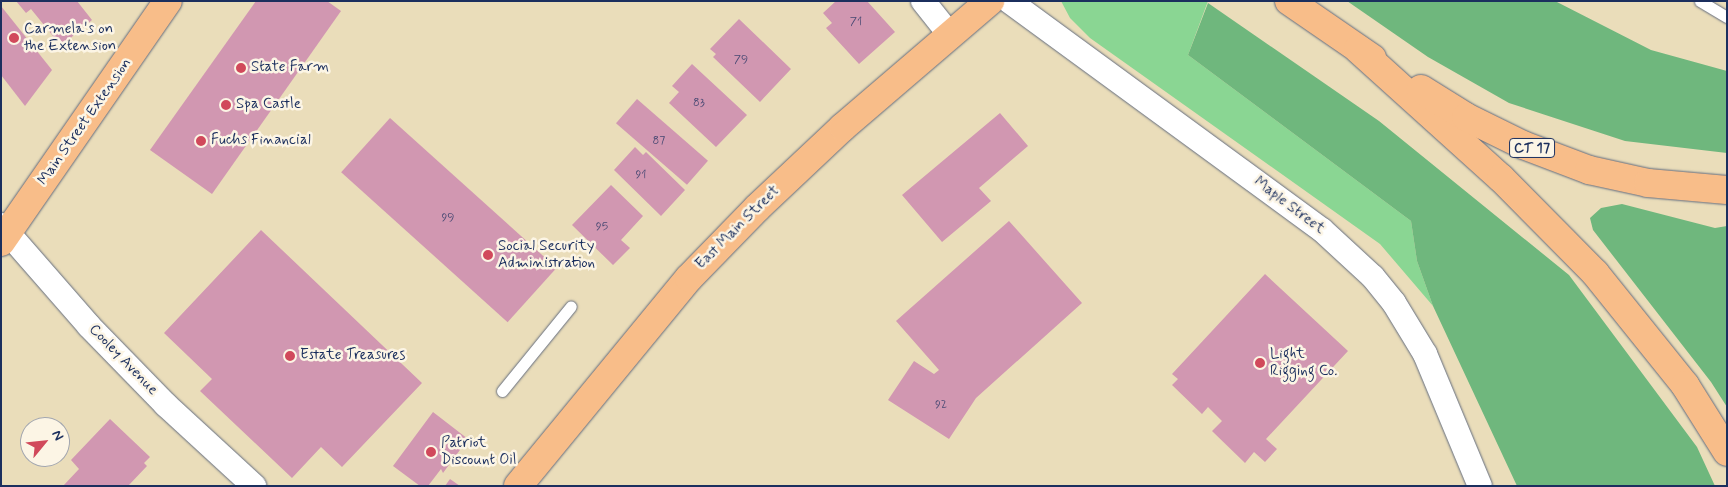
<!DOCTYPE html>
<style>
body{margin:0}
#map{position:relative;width:1728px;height:487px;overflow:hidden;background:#eaddba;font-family:Mynerve,sans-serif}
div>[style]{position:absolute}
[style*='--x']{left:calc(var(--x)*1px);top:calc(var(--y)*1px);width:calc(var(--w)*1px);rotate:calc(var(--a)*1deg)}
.green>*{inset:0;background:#8ad693}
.forest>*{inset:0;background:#6fb77d}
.building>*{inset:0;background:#d197b1;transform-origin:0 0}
.roads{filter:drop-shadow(0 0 1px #636c7e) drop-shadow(0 0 1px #636c7e)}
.service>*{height:11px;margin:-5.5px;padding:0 5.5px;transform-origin:5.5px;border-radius:5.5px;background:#fff}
.minor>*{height:24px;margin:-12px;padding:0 12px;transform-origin:12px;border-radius:12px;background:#fff}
.primary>*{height:28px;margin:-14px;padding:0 14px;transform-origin:14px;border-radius:14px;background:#f8bd89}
.motorway>*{height:28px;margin:-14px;padding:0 14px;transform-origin:14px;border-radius:14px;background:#f8bd89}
.dots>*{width:14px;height:14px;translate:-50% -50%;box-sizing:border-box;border:2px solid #fcf5e5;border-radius:50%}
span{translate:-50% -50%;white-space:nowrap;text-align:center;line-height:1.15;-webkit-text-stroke:5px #fcf5e5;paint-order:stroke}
.number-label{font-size:12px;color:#484973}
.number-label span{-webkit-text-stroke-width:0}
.shield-label span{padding:1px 4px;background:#fcf5e5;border:1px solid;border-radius:4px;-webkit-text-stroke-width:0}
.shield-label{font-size:14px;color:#1b2f5e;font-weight:700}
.poi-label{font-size:15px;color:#1b2f5e}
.left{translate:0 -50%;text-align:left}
.street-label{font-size:15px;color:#1b2f5e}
.frame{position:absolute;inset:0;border:2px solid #1b2f5e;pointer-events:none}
.north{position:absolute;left:20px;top:417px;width:50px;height:50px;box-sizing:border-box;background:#fcf5e5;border:1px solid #a2a6af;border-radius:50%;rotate:62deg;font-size:14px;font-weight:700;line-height:20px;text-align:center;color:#1b2f5e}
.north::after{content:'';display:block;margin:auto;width:18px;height:22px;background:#d1495b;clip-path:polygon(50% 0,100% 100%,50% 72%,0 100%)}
</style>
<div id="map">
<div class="green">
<div style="clip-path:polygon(1061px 1px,1208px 1px,1188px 55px,1411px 221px,1417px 261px,1433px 306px,1380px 244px,1090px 38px,1070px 18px)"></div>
</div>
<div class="forest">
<div style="clip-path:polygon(1347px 1px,1555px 1px,1651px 50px,1727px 71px,1727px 153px,1625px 141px,1509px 103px,1428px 57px)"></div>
<div style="clip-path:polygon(1208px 3px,1379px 121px,1569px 275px,1697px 447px,1715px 486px,1517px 486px,1433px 306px,1417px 261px,1411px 221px,1188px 55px)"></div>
<div style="clip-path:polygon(1622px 204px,1715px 228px,1727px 226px,1727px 407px,1711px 382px,1593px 230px,1590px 218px,1601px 208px)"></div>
</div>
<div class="building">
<div style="clip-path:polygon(16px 1px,77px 1px,92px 20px,61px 46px,31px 9px,26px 13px)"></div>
<div style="clip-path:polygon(256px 1px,327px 1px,341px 11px,212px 194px,150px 150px)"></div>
<div style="clip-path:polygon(836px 1px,867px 1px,895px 32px,859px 64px,826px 28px,832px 23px,823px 13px)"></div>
<div style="clip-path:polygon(1px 6px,52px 70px,25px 106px,1px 75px)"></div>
<div style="clip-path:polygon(739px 19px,791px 69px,760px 102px,713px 57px,716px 54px,710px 49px)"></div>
<div style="clip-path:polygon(692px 64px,747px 115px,716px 147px,669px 103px,679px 92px,672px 86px)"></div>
<div style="left:637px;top:99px;width:94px;height:32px;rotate:41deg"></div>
<div style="clip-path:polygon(1000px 113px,1028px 146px,979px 188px,991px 201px,942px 242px,902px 195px)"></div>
<div style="left:390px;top:118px;width:224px;height:73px;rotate:42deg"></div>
<div style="clip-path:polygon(635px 147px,643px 155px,646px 152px,685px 190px,661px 216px,614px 170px)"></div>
<div style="clip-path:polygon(611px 185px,643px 216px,621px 240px,630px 248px,613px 265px,572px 225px)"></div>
<div style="clip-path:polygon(1009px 221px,1082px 303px,976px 398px,949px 439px,888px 400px,914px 361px,934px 374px,939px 370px,896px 321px)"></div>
<div style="clip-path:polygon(261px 230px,422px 383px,342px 467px,321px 447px,292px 478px,200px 391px,212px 379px,164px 333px)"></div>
<div style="clip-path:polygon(1265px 274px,1348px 351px,1266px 439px,1277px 449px,1265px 462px,1254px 452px,1245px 463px,1212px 431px,1222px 421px,1208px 407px,1202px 414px,1172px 385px,1178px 379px,1172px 374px)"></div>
<div style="clip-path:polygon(433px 412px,468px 439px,443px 473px,441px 469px,428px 486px,420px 486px,393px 466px)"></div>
<div style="clip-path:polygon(110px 419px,150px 457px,144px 463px,147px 466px,128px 486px,63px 486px,79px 469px,71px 460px)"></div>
<div style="clip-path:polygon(450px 479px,460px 486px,445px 486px)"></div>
</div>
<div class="roads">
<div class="service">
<div style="--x:1700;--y:1;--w:31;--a:31"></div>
<div style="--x:502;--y:391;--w:109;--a:-50.9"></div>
</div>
<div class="minor">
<div style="--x:923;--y:1;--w:43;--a:51.5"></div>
<div style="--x:1009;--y:1;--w:388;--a:36.2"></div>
<div style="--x:1322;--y:230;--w:69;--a:42.7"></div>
<div style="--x:1373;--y:277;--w:33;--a:51"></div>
<div style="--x:1394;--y:303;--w:60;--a:58.7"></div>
<div style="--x:1425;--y:354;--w:143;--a:67.4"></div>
<div style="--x:1;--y:225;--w:134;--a:48.9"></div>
<div style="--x:89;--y:326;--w:110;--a:45.7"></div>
<div style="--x:166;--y:405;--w:120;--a:42.6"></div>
</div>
<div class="primary">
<div style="--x:1;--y:242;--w:293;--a:-55.3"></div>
<div style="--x:518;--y:486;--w:269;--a:-50.6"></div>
<div style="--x:689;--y:278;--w:98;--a:-45.8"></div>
<div style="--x:757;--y:208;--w:118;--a:-43.3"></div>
<div style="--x:843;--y:127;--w:194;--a:-40.6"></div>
</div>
<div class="motorway">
<div style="--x:1289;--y:1;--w:101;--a:34.5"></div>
<div style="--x:1358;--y:49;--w:193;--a:42.1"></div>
<div style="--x:1501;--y:178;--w:134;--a:45.3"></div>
<div style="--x:1595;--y:273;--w:144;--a:51.2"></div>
<div style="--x:1685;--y:385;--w:79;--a:57.9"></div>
<div style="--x:1421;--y:89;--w:53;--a:31.9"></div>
<div style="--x:1466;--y:117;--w:64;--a:26.2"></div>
<div style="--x:1523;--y:145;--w:71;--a:20.7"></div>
<div style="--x:1589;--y:170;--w:60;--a:12.4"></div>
<div style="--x:1648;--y:183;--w:79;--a:5.1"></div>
</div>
</div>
<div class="dots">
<div style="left:14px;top:38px;background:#d1495b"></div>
<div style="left:241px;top:68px;background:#d1495b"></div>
<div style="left:226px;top:105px;background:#d1495b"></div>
<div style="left:201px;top:141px;background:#d1495b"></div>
<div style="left:488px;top:255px;background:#d1495b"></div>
<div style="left:290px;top:356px;background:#d1495b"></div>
<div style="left:1260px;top:363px;background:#d1495b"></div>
<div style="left:431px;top:452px;background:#d1495b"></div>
</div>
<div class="number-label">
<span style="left:856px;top:23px">71</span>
<span style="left:741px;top:61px">79</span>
<span style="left:699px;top:104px">83</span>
<span style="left:659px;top:142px">87</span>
<span style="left:641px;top:176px">91</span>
<span style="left:448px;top:219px">99</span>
<span style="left:602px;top:228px">95</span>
<span style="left:941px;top:406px">92</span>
</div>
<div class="shield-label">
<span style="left:1532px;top:148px">CT 17</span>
</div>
<div class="poi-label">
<span class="left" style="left:24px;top:38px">Carmela's on<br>the Extension</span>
<span class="left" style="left:251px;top:68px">State Farm</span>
<span class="left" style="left:236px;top:105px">Spa Castle</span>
<span class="left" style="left:211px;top:141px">Fuchs Financial</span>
<span class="left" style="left:498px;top:255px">Social Security<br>Administration</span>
<span class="left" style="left:1270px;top:363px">Light<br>Rigging Co.</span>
<span class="left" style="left:300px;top:356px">Estate Treasures</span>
<span class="left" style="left:441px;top:452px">Patriot<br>Discount Oil</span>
</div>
<div class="street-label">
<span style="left:85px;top:122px;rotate:-55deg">Main Street Extension</span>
<span style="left:1289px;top:206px;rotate:37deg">Maple Street</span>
<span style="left:738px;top:228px;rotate:-45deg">East Main Street</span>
<span style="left:123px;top:360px;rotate:46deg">Cooley Avenue</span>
</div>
<div class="frame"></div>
<div class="north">N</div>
</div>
